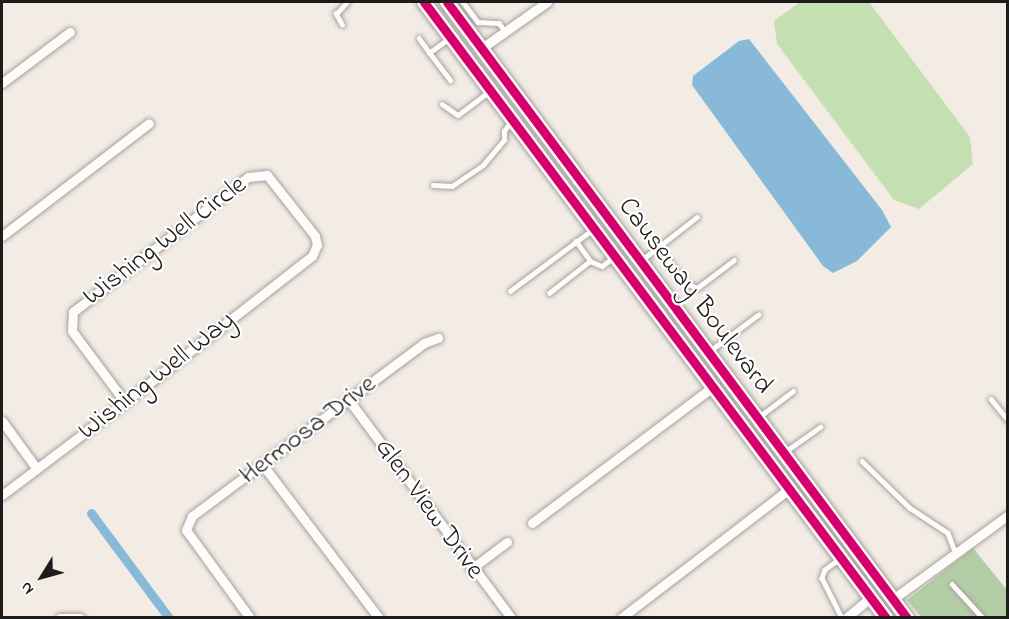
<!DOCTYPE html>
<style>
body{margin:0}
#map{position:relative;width:1009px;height:619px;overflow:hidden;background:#f3ece5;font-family:"Indie Flower",sans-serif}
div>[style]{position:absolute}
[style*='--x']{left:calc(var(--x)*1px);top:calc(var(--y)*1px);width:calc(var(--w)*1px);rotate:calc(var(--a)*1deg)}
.green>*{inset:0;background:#c4dfb1}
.forest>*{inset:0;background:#b3cea6}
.water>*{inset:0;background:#89b9d8}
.canal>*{height:9px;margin:-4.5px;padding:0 4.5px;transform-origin:4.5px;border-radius:4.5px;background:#89b9d8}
.roads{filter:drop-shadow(0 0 2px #a5a29e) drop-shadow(0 0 2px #a5a29e)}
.service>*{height:4.5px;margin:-2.25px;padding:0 2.25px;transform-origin:2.25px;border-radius:2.25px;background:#fdfcfb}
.minor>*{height:9px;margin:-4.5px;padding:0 4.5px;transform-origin:4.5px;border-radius:4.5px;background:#fdfcfb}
.secondary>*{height:14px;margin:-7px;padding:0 7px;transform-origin:7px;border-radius:7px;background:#fdfcfb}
.cycleway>*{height:9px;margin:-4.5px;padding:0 4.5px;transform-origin:4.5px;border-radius:4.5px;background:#d6006c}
span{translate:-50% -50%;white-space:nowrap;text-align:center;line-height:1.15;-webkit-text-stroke:4.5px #fff;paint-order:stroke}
.street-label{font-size:27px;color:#1c1c1c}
.frame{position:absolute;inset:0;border:3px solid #1c1c1c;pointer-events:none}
.north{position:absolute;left:12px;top:547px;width:60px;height:60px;-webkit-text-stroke:4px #fff;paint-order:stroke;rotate:233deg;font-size:16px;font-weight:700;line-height:24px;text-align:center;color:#1c1c1c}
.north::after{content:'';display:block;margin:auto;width:21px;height:27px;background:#1c1c1c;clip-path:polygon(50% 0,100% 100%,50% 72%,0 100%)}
</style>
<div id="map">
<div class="green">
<div style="clip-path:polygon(800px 2px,869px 2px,970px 137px,973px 164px,919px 209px,894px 200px,777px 44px,774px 21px)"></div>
</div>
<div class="forest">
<div style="clip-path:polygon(973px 548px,1007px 590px,1007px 617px,921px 617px,907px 600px)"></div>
</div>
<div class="water">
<div style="clip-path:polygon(749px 39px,882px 210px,891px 227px,857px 261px,833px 273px,823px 266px,692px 85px,693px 76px,739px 41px)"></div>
</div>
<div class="canal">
<div style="--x:91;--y:513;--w:131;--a:53.4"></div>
</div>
<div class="roads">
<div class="service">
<div style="--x:463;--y:2;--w:25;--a:53"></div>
<div style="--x:478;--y:22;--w:21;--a:3"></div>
<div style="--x:499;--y:23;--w:10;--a:53"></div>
<div style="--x:342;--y:25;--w:13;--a:-119"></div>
<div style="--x:336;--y:14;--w:16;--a:-47"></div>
<div style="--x:419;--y:38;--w:19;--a:54"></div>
<div style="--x:449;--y:39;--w:24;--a:144"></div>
<div style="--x:430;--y:53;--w:34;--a:53"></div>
<div style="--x:442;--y:104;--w:19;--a:35"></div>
<div style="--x:458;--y:115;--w:40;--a:-37"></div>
<div style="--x:433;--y:185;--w:19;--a:3"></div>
<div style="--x:452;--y:186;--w:37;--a:-34"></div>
<div style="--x:483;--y:165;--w:33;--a:-50"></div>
<div style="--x:504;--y:140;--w:9;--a:-90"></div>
<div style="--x:504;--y:131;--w:14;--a:-54"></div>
<div style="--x:658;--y:247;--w:46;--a:52.1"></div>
<div style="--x:686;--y:283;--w:12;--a:24"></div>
<div style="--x:697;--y:288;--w:46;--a:-37.1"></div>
<div style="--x:643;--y:259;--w:68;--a:-37.9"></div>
<div style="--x:590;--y:261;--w:13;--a:23"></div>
<div style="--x:602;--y:266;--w:15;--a:-37"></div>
<div style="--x:510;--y:291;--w:102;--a:-36.6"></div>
<div style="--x:549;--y:293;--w:52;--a:-38"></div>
<div style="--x:590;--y:261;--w:24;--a:-126"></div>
<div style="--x:711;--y:350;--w:59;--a:-36.7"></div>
<div style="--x:991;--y:399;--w:27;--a:51"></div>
<div style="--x:760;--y:416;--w:41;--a:-37.1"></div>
<div style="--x:786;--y:451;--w:42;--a:-35.2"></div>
<div style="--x:862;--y:461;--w:67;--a:44.4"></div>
<div style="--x:910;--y:508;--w:45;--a:33.3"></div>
<div style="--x:948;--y:533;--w:22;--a:69"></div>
<div style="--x:840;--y:559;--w:19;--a:144"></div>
<div style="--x:825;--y:570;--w:9;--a:111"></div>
<div style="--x:822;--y:578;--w:45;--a:63.4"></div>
<div style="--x:952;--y:584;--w:46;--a:47.6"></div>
</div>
<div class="minor">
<div style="--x:482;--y:48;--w:80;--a:-35.3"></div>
<div style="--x:2;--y:83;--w:85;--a:-36.9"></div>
<div style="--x:2;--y:236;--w:185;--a:-37.5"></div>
<div style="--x:348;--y:399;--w:273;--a:53.3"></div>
<div style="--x:2;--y:421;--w:59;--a:53.9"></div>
<div style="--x:262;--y:464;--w:193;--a:52.8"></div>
<div style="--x:2;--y:495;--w:154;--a:-37.1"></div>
<div style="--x:125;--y:402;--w:237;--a:-38"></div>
<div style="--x:312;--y:256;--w:12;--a:-66"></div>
<div style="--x:317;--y:245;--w:9;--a:-103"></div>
<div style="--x:315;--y:236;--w:78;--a:-128.2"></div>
<div style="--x:267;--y:175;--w:19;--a:174"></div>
<div style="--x:248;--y:177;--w:221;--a:142.4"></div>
<div style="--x:73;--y:312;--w:19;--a:93"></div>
<div style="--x:72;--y:331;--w:89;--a:53.3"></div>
<div style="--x:532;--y:523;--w:228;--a:-37"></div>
<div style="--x:471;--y:569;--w:45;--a:-36.9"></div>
<div style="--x:893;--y:599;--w:142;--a:-36.1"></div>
<div style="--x:60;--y:618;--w:20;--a:0"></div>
<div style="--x:250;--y:618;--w:109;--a:-126"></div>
<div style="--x:186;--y:530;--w:15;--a:-67"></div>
<div style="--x:192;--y:516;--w:289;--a:-36.7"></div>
<div style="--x:424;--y:343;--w:15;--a:-20"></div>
<div style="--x:621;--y:618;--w:212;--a:-37.5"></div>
<div style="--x:846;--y:618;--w:33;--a:-40"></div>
</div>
<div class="secondary">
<div style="--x:424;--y:2;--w:770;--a:53.13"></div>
<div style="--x:447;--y:2;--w:769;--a:53.25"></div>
</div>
</div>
<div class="cycleway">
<div style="--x:424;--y:2;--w:770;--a:53.13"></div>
<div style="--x:447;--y:2;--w:769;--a:53.25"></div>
</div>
<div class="street-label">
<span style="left:165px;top:241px;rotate:-37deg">Wishing Well Circle</span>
<span style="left:695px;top:296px;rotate:53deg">Causeway Boulevard</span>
<span style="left:157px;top:376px;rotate:-38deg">Wishing Well Way</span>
<span style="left:308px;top:430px;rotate:-37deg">Hermosa Drive</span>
<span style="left:429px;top:509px;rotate:54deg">Glen View Drive</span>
</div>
<div class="frame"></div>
<div class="north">N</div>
</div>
